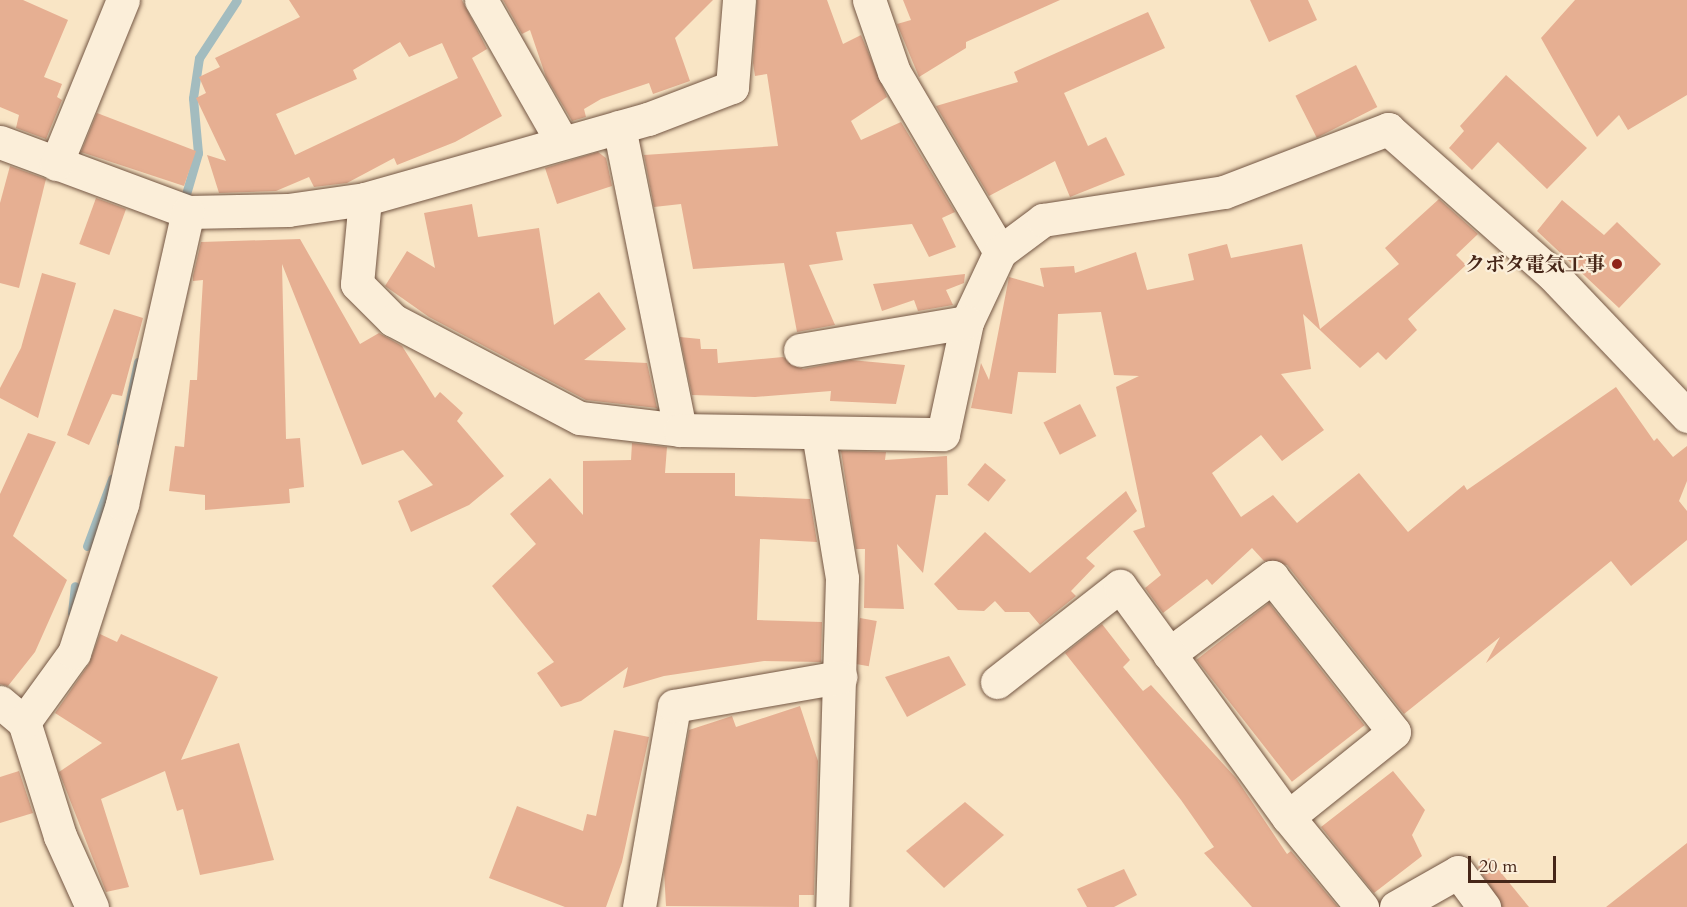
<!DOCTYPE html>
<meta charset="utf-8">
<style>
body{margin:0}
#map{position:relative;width:1687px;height:907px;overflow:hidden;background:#f9e5c5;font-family:Cardo,"Noto Serif JP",serif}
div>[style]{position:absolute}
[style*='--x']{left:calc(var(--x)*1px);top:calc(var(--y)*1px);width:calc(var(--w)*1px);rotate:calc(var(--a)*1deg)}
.stream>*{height:9px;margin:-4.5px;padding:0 4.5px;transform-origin:4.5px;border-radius:4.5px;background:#a3bcbf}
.building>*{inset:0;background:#e6af92;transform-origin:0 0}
.roads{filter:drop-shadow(0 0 2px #735643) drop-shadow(0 0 2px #735643)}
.minor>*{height:33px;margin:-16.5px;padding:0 16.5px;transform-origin:16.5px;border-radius:16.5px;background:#fbeed9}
.dots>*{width:16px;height:16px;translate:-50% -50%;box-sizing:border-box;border:3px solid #fbeed9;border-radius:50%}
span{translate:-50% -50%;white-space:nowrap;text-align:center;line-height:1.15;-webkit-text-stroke:4.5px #fbeed9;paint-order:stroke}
.poi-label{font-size:20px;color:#462618;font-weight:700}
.right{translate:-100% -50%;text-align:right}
.scale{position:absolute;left:1468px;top:856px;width:88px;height:27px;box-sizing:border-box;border:3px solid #462618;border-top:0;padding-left:8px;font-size:18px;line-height:21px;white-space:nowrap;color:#462618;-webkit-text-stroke:4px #fbeed9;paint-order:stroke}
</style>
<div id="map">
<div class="stream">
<div style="--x:184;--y:201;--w:50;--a:-73.7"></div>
<div style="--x:198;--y:153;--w:55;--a:-95.2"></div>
<div style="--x:193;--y:98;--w:40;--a:-81.5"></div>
<div style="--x:199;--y:58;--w:69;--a:-56.8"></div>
<div style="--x:121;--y:442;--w:82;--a:-78"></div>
<div style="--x:87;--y:546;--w:72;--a:-69.5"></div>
<div style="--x:72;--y:613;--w:27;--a:-84"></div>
</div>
<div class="building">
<div style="clip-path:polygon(0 0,23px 0,68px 20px,44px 77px,62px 84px,57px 97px,62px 100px,46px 139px,16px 128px,19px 115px,0 107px)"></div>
<div style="clip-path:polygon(evenodd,289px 0,462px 0,487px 49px,472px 58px,502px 116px,455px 142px,397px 165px,394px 158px,347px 183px,314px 187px,309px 177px,276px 191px,219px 193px,207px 155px,226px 161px,196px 98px,206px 93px,199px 77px,220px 67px,215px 58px,300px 17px,289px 0,400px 42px,409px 57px,442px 43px,458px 78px,295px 155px,276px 114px,357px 79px,353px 70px,400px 42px)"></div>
<div style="clip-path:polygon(503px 0,713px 0,675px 38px,690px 81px,653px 94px,649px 83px,601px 99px,584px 109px,586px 117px,572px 121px,546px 77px,530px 30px,522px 34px)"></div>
<div style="clip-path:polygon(757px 0,827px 0,843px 44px,861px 35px,887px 97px,851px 121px,861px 140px,901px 122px,955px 212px,942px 218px,956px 247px,929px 257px,912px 224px,836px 232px,843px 260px,809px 265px,835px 325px,797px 332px,784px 263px,693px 269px,681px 204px,654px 207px,644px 155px,778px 146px,767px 74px,755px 76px,753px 63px)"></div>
<div style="clip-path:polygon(903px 0,1060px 0,966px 42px,966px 48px,919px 77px,897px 24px,911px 20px)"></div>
<div style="clip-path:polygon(1250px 0,1308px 0,1317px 20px,1269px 42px)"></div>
<div style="clip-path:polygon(1575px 0,1687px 0,1687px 95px,1628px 130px,1619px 115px,1597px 137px,1541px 38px)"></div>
<div style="clip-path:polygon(1148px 12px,1165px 48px,1064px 93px,1088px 146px,1106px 137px,1125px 175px,1070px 197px,1055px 161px,989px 196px,936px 106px,1018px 82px,1014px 72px)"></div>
<div style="left:1356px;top:65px;width:47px;height:68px;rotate:63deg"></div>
<div style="clip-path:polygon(1506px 75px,1587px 148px,1547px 189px,1498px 142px,1472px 170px,1449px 148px,1464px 131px,1460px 126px)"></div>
<div style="clip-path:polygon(97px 113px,196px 151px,184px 186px,81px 152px)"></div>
<div style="clip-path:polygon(598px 152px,606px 158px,612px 186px,557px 204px,545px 168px)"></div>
<div style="clip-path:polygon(10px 166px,46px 179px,19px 288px,0 283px,0 203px)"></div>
<div style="left:96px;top:198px;width:32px;height:49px;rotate:20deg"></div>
<div style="clip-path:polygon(1439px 199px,1478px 234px,1456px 255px,1466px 265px,1408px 319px,1417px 330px,1386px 360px,1378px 352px,1360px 368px,1303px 314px,1311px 369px,1281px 374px,1324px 430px,1282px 461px,1261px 435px,1212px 473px,1241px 517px,1273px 495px,1297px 523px,1359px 473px,1408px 532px,1464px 485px,1467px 490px,1616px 387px,1654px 441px,1657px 438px,1673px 457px,1687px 446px,1687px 481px,1679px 501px,1687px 511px,1687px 540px,1631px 586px,1611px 561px,1486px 663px,1500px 637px,1404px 714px,1287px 565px,1264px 561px,1252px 548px,1212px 585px,1207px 579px,1163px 613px,1145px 588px,1161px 575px,1133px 531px,1145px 527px,1116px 387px,1139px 376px,1114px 375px,1101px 312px,1058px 314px,1056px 373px,1018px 372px,1012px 414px,971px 408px,981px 363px,989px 380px,1009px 277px,1044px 287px,1040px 268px,1074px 266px,1075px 273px,1136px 252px,1147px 290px,1194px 280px,1188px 254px,1227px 244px,1231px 258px,1302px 244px,1320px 329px,1399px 264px,1385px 248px)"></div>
<div style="clip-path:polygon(1562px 200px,1604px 235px,1617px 222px,1661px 264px,1619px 308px,1537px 231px)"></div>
<div style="clip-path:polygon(472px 204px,478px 237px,539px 228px,554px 325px,599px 292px,626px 329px,584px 360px,647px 363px,657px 408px,586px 400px,429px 317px,385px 286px,407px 251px,435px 268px,424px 213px)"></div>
<div style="clip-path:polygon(300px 239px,360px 344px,379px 333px,402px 346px,435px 398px,440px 392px,463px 413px,457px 421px,504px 476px,469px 505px,411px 532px,398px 501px,433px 485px,403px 450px,362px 465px,282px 264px,286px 439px,300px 438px,304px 487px,289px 489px,290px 503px,205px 510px,205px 495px,169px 491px,175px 446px,184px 447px,190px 380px,197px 380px,203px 280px,193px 281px,193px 276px,201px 242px)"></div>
<div style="clip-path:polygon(42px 273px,76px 283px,38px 418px,0 398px,0 388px,21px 348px)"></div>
<div style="clip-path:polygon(965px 274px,964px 283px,946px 290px,953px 305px,918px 311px,914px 300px,882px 311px,873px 284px)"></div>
<div style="clip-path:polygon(114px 309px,143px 318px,122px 396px,112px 394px,89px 445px,67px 435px)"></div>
<div style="clip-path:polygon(680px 337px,700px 339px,701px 349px,717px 349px,718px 363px,783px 357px,803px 369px,851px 360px,905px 365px,896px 404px,830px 401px,831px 391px,755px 397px,692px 395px)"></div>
<div style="left:1080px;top:404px;width:36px;height:41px;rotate:63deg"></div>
<div style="clip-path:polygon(28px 433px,56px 442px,13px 536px,67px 580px,35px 652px,8px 686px,0 684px,0 494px)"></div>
<div style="clip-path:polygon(632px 443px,667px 447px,665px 473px,735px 473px,735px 496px,810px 499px,817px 542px,760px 539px,757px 620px,822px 622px,821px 662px,764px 661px,664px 676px,623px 688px,628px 667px,581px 701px,561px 707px,537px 673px,554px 662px,492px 586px,536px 544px,510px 514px,550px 478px,583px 515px,583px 461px,631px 460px)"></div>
<div style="clip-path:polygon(841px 451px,886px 452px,885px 460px,947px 456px,948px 495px,936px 495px,923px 573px,897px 544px,904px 609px,864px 608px,865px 549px,856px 549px)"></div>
<div style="left:985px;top:463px;width:27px;height:28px;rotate:39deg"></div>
<div style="clip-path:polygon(1126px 491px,1137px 511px,1086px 558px,1095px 566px,1071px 591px,1076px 596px,1040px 625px,1029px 612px,1005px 612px,995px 601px,984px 611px,958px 610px,934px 584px,985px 532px,1030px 573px)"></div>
<div style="left:1269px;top:603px;width:155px;height:92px;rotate:52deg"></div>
<div style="left:860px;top:618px;width:17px;height:46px;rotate:10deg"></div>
<div style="clip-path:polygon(1102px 624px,1130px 660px,1123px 667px,1143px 691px,1151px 685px,1236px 778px,1287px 854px,1291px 851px,1338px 907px,1252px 907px,1204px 853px,1214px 847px,1181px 800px,1065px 653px)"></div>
<div style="clip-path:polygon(100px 634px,117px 642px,121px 634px,218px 677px,181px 760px,239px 743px,274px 860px,200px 875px,183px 809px,177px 811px,165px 771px,101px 799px,129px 887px,106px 892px,59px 772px,102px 743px,55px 713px,89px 664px)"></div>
<div style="clip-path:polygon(949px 656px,966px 685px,907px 717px,885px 677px)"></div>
<div style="clip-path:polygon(800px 706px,818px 761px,814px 895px,799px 895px,799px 907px,666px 906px,664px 871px,689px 730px,732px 716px,736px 727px)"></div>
<div style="clip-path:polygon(614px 730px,649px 737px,622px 862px,606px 907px,565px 907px,489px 878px,517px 806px,583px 831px,587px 814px,596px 816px)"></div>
<div style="clip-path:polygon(19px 771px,33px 813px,0 823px,0 777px)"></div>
<div style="clip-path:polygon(1393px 771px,1425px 810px,1412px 835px,1422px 856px,1374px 893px,1321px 827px)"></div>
<div style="clip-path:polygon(965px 802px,1004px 835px,944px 888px,906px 851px)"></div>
<div style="clip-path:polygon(1687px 843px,1687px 907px,1606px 907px,1634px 885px)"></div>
<div style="clip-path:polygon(1489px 858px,1529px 907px,1502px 907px,1478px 867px)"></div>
<div style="clip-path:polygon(1124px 869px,1137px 895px,1114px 907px,1087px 907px,1077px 889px)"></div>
</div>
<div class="roads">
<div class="minor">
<div style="--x:481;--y:0;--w:163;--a:60.3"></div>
<div style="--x:869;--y:0;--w:76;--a:70.9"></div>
<div style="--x:894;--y:72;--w:209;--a:59.5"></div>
<div style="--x:619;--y:127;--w:309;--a:78.6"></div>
<div style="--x:0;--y:142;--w:201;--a:20.4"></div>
<div style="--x:188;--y:212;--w:100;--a:-1.1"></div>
<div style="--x:288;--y:210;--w:78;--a:-8.1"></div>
<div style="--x:365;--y:199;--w:294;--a:-15.8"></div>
<div style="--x:648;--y:119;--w:90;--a:-20.9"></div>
<div style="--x:732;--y:87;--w:87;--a:-85.4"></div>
<div style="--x:56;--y:164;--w:177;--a:-67.8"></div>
<div style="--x:365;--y:199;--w:85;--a:95.4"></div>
<div style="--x:357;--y:284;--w:51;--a:45"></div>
<div style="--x:393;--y:320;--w:211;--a:27.7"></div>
<div style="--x:580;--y:418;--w:101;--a:6.8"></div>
<div style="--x:680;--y:430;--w:263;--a:0.9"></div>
<div style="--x:943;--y:434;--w:115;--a:-77.9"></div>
<div style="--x:967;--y:322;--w:77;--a:-64.8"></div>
<div style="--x:1000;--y:252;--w:54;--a:-36.7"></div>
<div style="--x:1043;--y:220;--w:183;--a:-8.8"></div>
<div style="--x:1224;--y:192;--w:176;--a:-21"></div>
<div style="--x:1388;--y:129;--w:219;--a:41.5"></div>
<div style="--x:1552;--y:274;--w:196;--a:46.4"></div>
<div style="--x:800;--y:350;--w:169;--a:-9.5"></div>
<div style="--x:818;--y:433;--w:147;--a:80.6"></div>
<div style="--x:842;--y:578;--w:329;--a:91.7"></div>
<div style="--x:1169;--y:654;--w:129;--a:-36.8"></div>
<div style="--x:1272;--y:577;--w:197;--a:51.8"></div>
<div style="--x:1394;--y:732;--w:136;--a:141.3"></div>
<div style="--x:997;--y:682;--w:156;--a:-38"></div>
<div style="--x:1120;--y:586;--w:286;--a:54"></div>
<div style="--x:1288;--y:817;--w:117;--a:50.6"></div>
<div style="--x:0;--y:702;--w:31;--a:40"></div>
<div style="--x:92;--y:907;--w:78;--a:-114.3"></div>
<div style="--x:60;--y:836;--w:120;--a:-107.5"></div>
<div style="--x:24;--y:722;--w:85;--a:-54.1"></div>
<div style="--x:74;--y:653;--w:157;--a:-72.1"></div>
<div style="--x:122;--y:504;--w:299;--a:-77.3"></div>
<div style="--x:639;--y:907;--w:204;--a:-80.1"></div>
<div style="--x:674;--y:706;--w:169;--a:-9.9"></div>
<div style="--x:1396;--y:907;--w:71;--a:-29.4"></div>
<div style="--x:1458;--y:872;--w:44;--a:53.4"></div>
</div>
</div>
<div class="dots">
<div style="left:1617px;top:264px;background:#8f2418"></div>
</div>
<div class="poi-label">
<span class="right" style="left:1605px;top:264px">クボタ電気工事</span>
</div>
<div class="scale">20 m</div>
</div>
